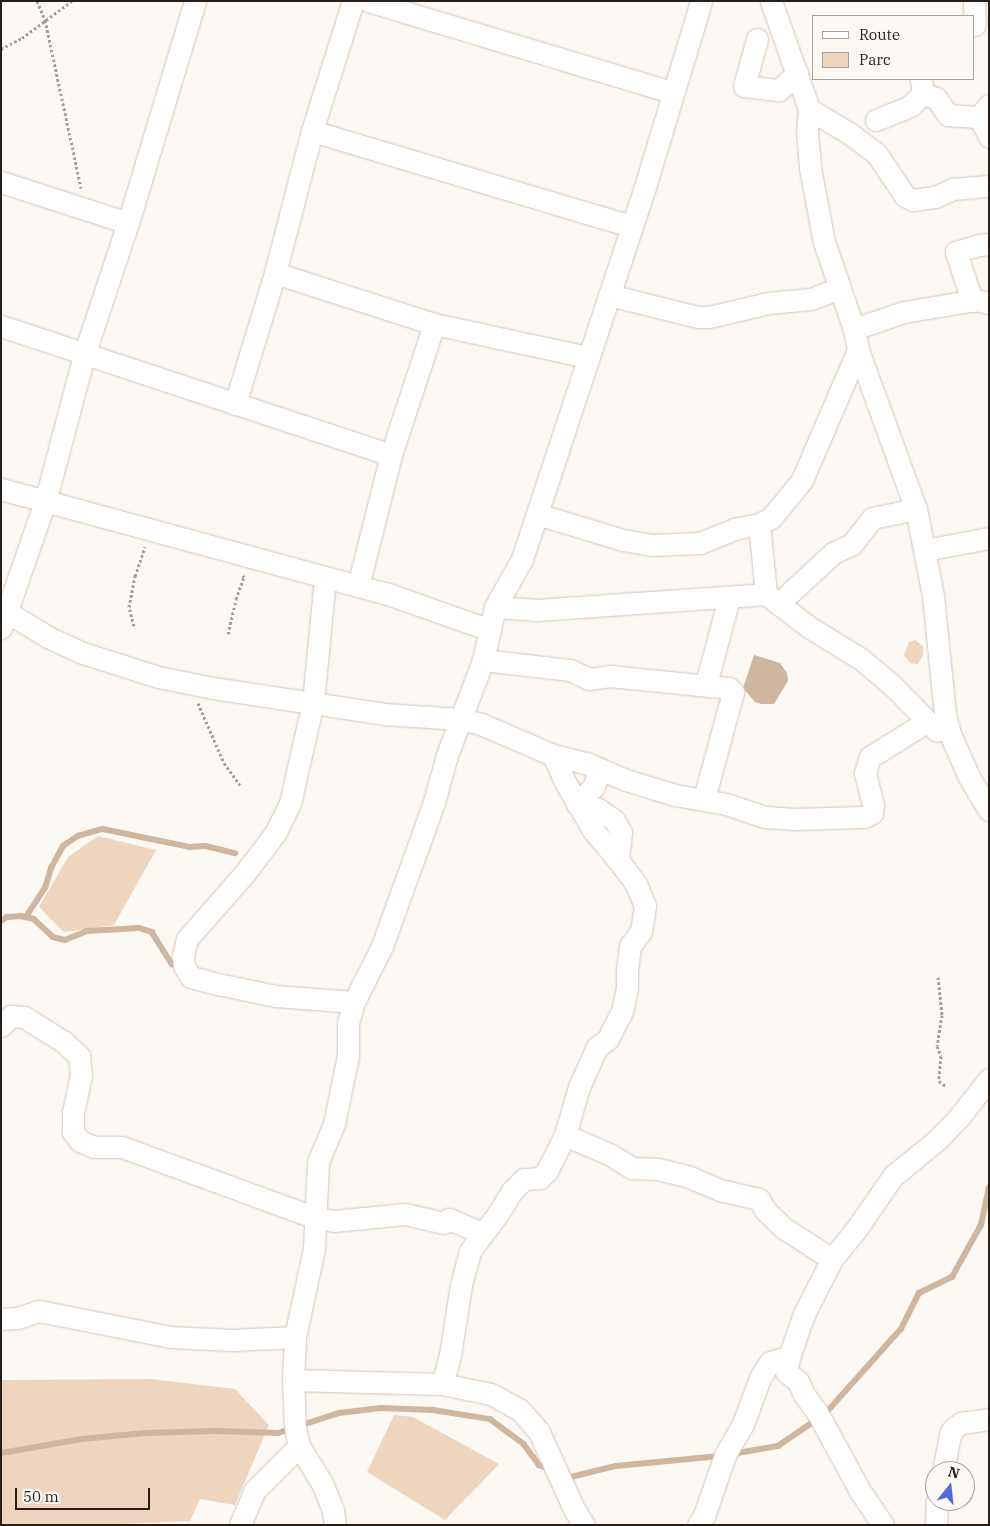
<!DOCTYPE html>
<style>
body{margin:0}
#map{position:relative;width:990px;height:1526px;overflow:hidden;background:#fcf9f5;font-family:"IBM Plex Serif",serif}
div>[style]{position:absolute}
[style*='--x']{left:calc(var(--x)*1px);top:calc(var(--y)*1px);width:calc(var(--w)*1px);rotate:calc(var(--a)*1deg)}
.green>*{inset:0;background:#f0d5be}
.water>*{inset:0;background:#d0b59f}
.stream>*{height:5.5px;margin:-2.75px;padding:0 2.75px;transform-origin:2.75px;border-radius:2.75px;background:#d0b59f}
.path>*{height:3px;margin-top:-1.5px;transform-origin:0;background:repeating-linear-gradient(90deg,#a39e99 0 2.5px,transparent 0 5px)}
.roads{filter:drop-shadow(0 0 1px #d6c4b5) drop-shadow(0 0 1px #d6c4b5)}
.street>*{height:21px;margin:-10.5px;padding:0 10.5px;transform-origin:10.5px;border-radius:10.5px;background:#fff}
span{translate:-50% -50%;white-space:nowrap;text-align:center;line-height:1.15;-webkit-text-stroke:5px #fcf9f5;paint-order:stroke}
.frame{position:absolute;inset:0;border:2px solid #261f19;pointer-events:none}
.legend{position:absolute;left:812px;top:15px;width:162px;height:65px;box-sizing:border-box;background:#fcf9f5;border:1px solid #a6a29d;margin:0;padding:6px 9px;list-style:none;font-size:15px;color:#261f19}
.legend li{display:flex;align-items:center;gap:10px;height:25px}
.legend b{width:25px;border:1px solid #a6a29d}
.north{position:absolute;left:925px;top:1461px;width:50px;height:50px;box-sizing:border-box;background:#fcf9f5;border:1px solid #a6a29d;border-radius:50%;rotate:16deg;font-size:14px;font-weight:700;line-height:20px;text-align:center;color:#261f19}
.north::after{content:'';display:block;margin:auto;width:18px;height:22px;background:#536adf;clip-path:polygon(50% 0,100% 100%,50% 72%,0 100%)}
.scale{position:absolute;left:15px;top:1488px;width:135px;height:22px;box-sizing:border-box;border:2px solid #261f19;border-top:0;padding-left:6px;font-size:15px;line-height:18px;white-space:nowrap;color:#261f19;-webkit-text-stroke:4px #fcf9f5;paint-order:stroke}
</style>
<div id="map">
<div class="green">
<div style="clip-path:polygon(915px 640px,923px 646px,923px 655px,918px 664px,910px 663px,904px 655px,909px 642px)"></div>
<div style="clip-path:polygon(98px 836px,156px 850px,114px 925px,64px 932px,39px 907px,68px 857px)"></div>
<div style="clip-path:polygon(151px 1379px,235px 1389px,269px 1425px,235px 1505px,200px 1499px,190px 1521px,99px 1525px,1px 1525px,1px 1380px)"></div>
<div style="clip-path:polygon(394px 1415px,413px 1417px,499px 1464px,445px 1520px,367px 1472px)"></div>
</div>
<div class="water">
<div style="clip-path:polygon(754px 655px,780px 663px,787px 673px,788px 681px,774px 704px,761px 704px,755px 702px,743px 688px)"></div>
</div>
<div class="stream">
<div style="--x:26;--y:917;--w:35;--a:-57"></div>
<div style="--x:45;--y:888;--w:21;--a:-73"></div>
<div style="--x:51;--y:868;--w:25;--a:-61"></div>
<div style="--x:63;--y:846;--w:18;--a:-34"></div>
<div style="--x:78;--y:836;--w:26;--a:-16"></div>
<div style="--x:103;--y:829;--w:89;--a:11.7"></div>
<div style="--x:190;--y:847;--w:16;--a:-4"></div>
<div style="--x:206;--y:846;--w:30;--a:14"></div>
<div style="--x:1;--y:921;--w:7;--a:-34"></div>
<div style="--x:7;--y:917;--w:14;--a:-4"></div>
<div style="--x:21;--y:916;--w:13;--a:13"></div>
<div style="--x:34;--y:919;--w:26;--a:43"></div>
<div style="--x:53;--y:937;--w:12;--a:14"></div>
<div style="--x:65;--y:940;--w:24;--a:-22"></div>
<div style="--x:87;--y:931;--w:52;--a:-3.3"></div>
<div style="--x:139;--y:928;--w:14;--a:17"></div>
<div style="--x:152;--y:932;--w:38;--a:58"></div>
<div style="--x:824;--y:1415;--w:115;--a:-48.2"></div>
<div style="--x:901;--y:1329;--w:40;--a:-63.4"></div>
<div style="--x:919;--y:1293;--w:37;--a:-26"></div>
<div style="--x:952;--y:1277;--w:60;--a:-60.9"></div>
<div style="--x:981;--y:1225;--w:38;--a:-78"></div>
<div style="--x:299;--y:1426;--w:42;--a:-18"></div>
<div style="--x:339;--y:1413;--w:42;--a:-6.8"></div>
<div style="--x:381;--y:1408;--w:52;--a:2.2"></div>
<div style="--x:433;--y:1410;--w:58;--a:9"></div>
<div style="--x:490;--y:1419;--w:42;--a:36.3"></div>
<div style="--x:524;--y:1444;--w:26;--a:54"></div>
<div style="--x:539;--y:1465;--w:11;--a:22"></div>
<div style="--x:1;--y:1453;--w:82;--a:-9.8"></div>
<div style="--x:82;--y:1439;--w:63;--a:-5.4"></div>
<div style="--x:145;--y:1433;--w:70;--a:-1.6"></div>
<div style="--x:215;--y:1431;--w:63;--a:1.8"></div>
<div style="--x:278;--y:1433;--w:13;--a:-18"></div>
<div style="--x:732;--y:1454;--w:47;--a:-9.9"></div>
<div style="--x:778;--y:1446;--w:46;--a:-34.4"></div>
<div style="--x:564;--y:1477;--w:3;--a:18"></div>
<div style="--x:567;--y:1478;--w:50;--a:-13.8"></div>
<div style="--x:616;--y:1466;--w:104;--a:-5.5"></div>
</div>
<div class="path">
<div style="--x:37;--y:1;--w:21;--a:67"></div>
<div style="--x:45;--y:20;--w:172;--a:77.9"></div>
<div style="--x:1;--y:49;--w:24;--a:-28"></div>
<div style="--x:22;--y:38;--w:62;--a:-36.5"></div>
<div style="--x:134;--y:626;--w:20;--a:-105"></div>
<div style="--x:129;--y:607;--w:32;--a:-79"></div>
<div style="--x:135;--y:576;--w:31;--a:-71"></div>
<div style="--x:228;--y:634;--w:36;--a:-77"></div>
<div style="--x:236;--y:599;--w:23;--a:-70"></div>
<div style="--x:244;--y:577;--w:2;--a:-117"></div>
<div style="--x:198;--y:703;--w:65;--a:66.6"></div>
<div style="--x:224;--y:763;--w:27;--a:54"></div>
<div style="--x:938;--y:977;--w:38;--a:84"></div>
<div style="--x:942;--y:1015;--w:31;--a:99"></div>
<div style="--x:937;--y:1046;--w:11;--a:68"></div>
<div style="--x:941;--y:1056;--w:25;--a:95"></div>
<div style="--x:939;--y:1081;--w:10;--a:37"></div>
</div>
<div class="roads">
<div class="street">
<div style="--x:368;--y:1;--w:317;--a:16.7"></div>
<div style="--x:771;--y:1;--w:114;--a:70.6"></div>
<div style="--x:809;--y:109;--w:23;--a:95"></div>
<div style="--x:807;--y:132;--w:36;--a:85"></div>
<div style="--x:810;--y:168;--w:75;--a:79.3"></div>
<div style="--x:824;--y:242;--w:92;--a:71"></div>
<div style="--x:854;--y:329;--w:21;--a:79"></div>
<div style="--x:858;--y:350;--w:169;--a:70"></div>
<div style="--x:916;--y:509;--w:89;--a:78.9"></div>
<div style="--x:933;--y:596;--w:120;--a:84.2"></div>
<div style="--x:945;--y:715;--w:20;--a:75"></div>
<div style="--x:950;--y:734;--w:47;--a:66.2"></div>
<div style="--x:969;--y:777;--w:39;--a:59"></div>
<div style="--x:974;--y:1;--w:24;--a:88"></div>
<div style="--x:757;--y:39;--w:49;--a:105.5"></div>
<div style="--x:744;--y:86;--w:35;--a:7"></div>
<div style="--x:779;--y:90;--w:25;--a:-43"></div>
<div style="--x:923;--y:94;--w:14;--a:17"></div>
<div style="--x:936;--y:98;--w:21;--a:55"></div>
<div style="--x:948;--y:115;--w:31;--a:4"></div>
<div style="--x:989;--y:105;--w:16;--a:130"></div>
<div style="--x:979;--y:117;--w:22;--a:63"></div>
<div style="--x:809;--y:109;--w:47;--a:31"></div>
<div style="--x:849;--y:133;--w:34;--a:37"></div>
<div style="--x:876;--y:153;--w:52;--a:56"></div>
<div style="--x:905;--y:196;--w:9;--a:27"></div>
<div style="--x:913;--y:200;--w:22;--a:-8"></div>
<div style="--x:935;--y:197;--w:20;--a:-24"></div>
<div style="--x:953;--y:189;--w:36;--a:-5"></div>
<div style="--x:876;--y:120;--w:37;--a:-22"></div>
<div style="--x:910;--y:106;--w:18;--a:-43"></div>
<div style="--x:923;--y:94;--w:15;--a:-98"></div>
<div style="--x:312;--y:131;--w:332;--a:16.6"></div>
<div style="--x:1;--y:182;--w:133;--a:17.9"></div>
<div style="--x:275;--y:273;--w:167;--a:17.8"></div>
<div style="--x:434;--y:324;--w:157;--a:12.1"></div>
<div style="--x:609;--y:295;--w:92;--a:13.9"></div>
<div style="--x:698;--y:317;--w:11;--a:0"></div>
<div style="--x:709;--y:317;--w:61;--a:-13.3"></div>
<div style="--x:768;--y:303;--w:43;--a:-5.3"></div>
<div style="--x:811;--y:299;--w:31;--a:-21"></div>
<div style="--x:972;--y:301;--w:52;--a:-108.1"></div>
<div style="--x:956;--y:252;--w:24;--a:-17"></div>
<div style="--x:979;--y:245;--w:10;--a:-6"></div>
<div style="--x:1;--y:326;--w:411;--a:18.3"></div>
<div style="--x:854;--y:329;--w:53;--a:-18.8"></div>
<div style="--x:904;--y:312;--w:72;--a:-9.6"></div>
<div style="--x:975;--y:300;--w:14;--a:12"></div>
<div style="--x:235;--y:404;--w:137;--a:-73"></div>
<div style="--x:275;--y:273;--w:147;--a:-75.4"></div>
<div style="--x:312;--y:131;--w:136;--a:-72.5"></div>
<div style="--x:1;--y:489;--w:401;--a:15.2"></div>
<div style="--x:388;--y:594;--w:108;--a:19.4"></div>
<div style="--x:537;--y:514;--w:90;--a:16.8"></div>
<div style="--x:623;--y:540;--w:27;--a:10"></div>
<div style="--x:650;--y:545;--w:50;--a:-2.3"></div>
<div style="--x:700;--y:543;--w:37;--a:-22"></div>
<div style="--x:734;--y:529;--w:25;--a:-11"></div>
<div style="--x:925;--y:550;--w:65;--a:-10.6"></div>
<div style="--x:325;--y:578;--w:125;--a:95.5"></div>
<div style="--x:313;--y:702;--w:104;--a:102.8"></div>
<div style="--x:290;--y:803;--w:32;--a:116"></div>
<div style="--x:276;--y:832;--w:51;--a:127.1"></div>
<div style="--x:245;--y:873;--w:88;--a:131.3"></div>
<div style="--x:187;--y:939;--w:16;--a:104"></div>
<div style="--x:183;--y:955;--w:11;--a:85"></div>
<div style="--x:184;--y:966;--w:13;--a:58"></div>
<div style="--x:191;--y:977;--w:28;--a:15"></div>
<div style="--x:218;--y:984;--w:59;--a:11.7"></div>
<div style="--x:276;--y:996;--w:78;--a:4.4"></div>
<div style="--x:358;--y:586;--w:135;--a:-75.9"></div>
<div style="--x:391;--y:455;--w:138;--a:-71.8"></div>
<div style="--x:766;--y:594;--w:70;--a:-95.7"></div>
<div style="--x:759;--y:524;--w:13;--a:-27"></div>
<div style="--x:771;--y:518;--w:49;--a:-50.8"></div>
<div style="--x:802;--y:480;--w:142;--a:-66.7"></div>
<div style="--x:778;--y:604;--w:75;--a:-42.8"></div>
<div style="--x:833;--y:553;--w:21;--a:-25"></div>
<div style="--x:852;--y:544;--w:33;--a:-52"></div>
<div style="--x:872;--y:518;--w:45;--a:-11.6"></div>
<div style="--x:495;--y:607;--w:42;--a:4.1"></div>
<div style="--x:537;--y:610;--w:230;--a:-4"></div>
<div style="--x:766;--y:594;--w:54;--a:37.5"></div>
<div style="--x:809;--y:627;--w:61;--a:31.6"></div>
<div style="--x:861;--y:659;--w:40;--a:40"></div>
<div style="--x:892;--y:685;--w:64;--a:45.6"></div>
<div style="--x:7;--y:612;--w:48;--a:31.4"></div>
<div style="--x:48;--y:637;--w:38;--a:25"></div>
<div style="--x:83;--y:653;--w:79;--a:17.7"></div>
<div style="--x:158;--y:677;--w:56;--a:11.3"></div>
<div style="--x:213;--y:688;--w:173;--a:8.6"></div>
<div style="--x:384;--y:714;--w:76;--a:3.8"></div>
<div style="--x:460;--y:719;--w:22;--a:13"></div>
<div style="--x:481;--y:724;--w:78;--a:23.3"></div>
<div style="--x:553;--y:755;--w:34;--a:14"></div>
<div style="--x:586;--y:763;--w:43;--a:23"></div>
<div style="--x:626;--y:780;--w:51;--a:17"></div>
<div style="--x:675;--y:795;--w:52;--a:10"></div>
<div style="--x:726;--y:804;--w:41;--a:18.4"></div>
<div style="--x:765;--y:817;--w:30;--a:4"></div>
<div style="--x:795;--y:819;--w:69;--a:-1.7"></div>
<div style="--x:864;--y:817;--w:9;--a:-27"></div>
<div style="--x:872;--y:813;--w:8;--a:-83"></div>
<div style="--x:873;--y:805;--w:33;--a:-104"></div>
<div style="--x:865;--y:773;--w:17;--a:-73"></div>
<div style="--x:870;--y:757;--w:66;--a:-32"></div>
<div style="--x:1;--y:628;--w:133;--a:-70.8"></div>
<div style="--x:45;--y:502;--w:152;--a:-75.1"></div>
<div style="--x:84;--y:355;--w:139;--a:-71.6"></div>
<div style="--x:128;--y:223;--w:232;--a:-73.2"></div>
<div style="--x:483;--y:660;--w:88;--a:6.6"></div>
<div style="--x:570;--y:670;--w:21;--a:25"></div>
<div style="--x:589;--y:679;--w:21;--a:-8"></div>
<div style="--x:610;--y:676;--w:120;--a:5.8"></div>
<div style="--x:729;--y:688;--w:6;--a:45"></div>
<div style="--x:733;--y:692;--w:111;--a:105.2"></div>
<div style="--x:706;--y:684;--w:89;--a:-75"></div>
<div style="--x:553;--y:755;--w:27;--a:66"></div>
<div style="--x:564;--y:780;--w:58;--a:59.9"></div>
<div style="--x:593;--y:830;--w:39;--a:50"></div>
<div style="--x:599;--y:769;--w:18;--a:106"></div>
<div style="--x:594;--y:786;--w:25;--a:133"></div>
<div style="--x:577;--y:804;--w:22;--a:13"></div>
<div style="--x:598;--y:809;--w:19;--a:35"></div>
<div style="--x:614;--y:820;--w:14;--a:60"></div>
<div style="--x:621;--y:832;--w:28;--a:96"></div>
<div style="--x:618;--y:860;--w:30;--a:53"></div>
<div style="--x:636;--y:884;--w:24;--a:68"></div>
<div style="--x:645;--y:906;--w:25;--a:99"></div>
<div style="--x:641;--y:931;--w:19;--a:126"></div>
<div style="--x:630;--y:946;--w:23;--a:97"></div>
<div style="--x:627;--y:969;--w:19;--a:90"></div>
<div style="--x:627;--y:988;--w:24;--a:102"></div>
<div style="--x:622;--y:1011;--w:31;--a:117"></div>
<div style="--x:608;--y:1039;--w:14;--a:144"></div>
<div style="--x:597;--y:1047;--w:44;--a:114.2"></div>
<div style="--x:579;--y:1087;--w:50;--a:106.3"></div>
<div style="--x:565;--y:1135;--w:50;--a:23.5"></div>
<div style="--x:611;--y:1155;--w:25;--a:32"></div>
<div style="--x:632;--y:1168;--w:26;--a:2"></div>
<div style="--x:658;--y:1169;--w:30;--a:14"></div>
<div style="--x:687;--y:1176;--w:36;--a:23"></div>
<div style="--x:720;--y:1190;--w:40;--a:13"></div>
<div style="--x:759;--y:1199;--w:13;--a:61"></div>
<div style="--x:765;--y:1210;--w:28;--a:44"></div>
<div style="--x:785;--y:1229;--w:56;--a:32.6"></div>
<div style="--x:1;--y:1026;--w:14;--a:-45"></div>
<div style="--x:11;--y:1016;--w:13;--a:4"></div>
<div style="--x:24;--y:1017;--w:47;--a:32"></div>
<div style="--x:64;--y:1042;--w:21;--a:43"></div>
<div style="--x:79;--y:1056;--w:19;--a:84"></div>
<div style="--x:81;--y:1075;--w:38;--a:102"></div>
<div style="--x:73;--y:1112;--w:20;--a:90"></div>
<div style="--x:73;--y:1132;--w:11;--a:52"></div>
<div style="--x:80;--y:1141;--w:15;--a:23"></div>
<div style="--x:94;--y:1147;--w:28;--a:0"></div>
<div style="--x:122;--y:1147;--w:207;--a:20.1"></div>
<div style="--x:316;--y:1218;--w:18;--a:9"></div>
<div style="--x:334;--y:1221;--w:71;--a:-5.6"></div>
<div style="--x:405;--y:1214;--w:39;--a:13"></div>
<div style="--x:443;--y:1223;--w:7;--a:-34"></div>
<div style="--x:449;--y:1219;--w:36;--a:23"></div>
<div style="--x:565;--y:1135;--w:40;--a:116.6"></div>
<div style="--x:547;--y:1171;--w:10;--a:135"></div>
<div style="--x:540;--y:1178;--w:16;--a:176"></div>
<div style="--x:524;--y:1179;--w:17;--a:135"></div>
<div style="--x:512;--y:1191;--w:28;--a:122"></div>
<div style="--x:497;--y:1215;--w:45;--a:126.9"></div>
<div style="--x:470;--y:1251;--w:35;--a:105"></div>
<div style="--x:461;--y:1285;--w:71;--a:98.9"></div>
<div style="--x:450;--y:1355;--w:30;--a:105"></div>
<div style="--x:442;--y:1384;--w:50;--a:11.5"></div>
<div style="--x:491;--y:1394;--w:33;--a:29"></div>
<div style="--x:520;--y:1410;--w:29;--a:49"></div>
<div style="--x:539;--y:1432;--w:85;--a:65.6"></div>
<div style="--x:574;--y:1509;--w:19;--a:58"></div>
<div style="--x:1;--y:1319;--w:16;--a:-4"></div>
<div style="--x:17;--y:1318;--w:23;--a:-18"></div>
<div style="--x:39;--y:1311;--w:134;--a:11.2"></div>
<div style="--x:170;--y:1337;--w:62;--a:2.8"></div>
<div style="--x:232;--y:1340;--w:63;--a:-2.7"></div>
<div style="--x:789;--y:1357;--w:15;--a:101"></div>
<div style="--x:786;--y:1372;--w:15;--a:37"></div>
<div style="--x:798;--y:1381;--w:13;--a:67"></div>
<div style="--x:803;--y:1393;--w:24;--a:54"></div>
<div style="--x:817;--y:1412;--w:90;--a:61.4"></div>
<div style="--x:860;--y:1491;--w:41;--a:55.9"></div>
<div style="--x:293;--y:1380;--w:149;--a:1.5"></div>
<div style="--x:943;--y:1471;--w:38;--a:-79"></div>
<div style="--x:950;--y:1434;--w:7;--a:-56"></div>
<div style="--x:954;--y:1428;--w:9;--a:-36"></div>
<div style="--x:961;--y:1423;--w:28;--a:-8"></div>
<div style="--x:240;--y:1525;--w:38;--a:-67"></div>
<div style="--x:255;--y:1490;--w:62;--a:-45"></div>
<div style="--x:335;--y:1525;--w:15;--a:-98"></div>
<div style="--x:333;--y:1510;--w:29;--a:-112"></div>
<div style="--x:322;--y:1483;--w:44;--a:-121.9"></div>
<div style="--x:299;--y:1446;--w:19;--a:-102"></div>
<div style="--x:295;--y:1427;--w:47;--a:-92.4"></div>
<div style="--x:293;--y:1380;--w:43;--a:-87.3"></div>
<div style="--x:295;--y:1337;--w:91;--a:-77.9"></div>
<div style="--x:314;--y:1248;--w:86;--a:-87.3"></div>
<div style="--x:318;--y:1162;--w:41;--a:-67.2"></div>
<div style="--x:334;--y:1124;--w:69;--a:-78.4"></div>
<div style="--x:348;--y:1056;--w:33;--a:-90"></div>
<div style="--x:348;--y:1023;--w:22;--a:-74"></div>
<div style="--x:354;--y:1002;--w:63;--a:-63.4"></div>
<div style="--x:382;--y:946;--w:153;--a:-70.1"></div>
<div style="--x:434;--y:802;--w:49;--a:-74.5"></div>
<div style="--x:447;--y:755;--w:102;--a:-69.2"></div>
<div style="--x:483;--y:660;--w:54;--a:-77.2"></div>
<div style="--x:495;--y:607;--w:55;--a:-60.6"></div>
<div style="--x:522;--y:559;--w:392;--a:-71.7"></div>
<div style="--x:645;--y:187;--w:194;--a:-73.2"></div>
<div style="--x:698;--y:1525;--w:11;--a:-56"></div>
<div style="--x:704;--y:1516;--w:65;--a:-71"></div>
<div style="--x:725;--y:1455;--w:36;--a:-60"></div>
<div style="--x:743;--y:1424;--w:49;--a:-69.7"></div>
<div style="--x:760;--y:1378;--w:19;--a:-58"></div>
<div style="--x:770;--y:1362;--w:20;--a:-15"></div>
<div style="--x:789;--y:1357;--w:46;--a:-70.8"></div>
<div style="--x:804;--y:1314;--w:62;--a:-63"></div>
<div style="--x:832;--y:1259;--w:36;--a:-51"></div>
<div style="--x:855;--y:1231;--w:67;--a:-55.4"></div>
<div style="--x:893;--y:1176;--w:57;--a:-39.3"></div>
<div style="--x:937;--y:1140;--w:33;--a:-46"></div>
<div style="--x:960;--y:1116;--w:47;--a:-51.9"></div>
<div style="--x:936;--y:1525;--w:24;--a:-88"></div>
</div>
</div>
<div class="frame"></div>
<ul class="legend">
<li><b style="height:6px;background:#fff"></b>Route</li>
<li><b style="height:14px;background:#f0d5be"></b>Parc</li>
</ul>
<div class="north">N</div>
<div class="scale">50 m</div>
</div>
